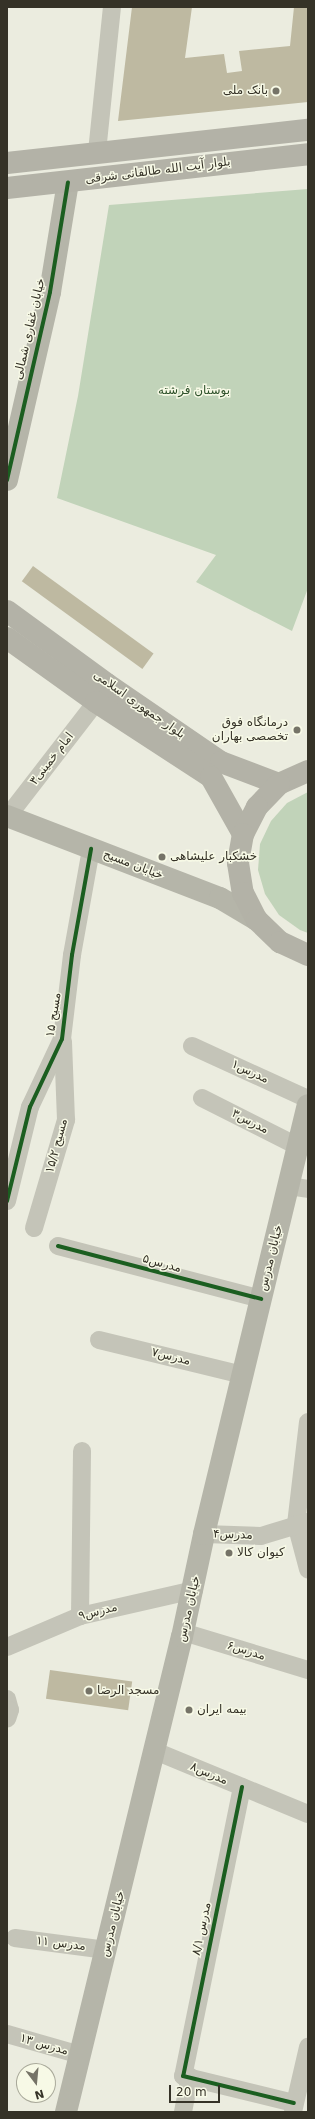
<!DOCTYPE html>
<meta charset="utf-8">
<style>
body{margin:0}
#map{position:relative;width:315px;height:2119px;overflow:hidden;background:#ebecdf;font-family:"DejaVu Sans",Cairo,sans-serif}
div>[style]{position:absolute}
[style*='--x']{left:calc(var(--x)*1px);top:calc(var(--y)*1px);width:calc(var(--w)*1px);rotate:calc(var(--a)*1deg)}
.green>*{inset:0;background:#c1d3b9}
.building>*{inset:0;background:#beb9a1;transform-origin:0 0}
.street>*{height:18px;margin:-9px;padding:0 9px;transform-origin:9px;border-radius:9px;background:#c4c4b8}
.secondary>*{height:22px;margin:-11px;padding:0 11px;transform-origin:11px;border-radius:11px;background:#b5b5a9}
.primary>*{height:22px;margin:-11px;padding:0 11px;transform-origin:11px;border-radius:11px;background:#b3b2a7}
.cycleway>*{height:4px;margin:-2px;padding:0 2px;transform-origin:2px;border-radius:2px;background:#1b5e20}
.dots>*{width:11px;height:11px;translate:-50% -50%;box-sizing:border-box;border:2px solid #f7f9e6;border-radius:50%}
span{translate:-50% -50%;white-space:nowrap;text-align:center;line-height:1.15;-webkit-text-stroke:3px #f7f9e6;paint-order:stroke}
.poi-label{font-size:12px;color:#353227}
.right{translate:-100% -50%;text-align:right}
.left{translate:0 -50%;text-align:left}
.street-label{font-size:12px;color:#353227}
.park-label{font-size:12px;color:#2f522b}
.frame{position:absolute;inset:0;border:8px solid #353227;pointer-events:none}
.north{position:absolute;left:16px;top:2063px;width:40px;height:40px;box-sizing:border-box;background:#f7f9e6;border:1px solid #a9a99a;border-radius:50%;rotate:164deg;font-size:11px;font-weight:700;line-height:16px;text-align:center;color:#353227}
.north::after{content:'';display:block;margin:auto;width:14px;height:18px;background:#757367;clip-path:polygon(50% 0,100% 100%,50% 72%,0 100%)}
.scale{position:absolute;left:169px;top:2085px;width:51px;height:18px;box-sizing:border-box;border:2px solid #353227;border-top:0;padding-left:5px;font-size:12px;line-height:14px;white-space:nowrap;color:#353227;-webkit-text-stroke:3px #f7f9e6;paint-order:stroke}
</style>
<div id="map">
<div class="green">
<div style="clip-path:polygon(308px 189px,308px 588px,292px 631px,196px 582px,216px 555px,57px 498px,78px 396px,109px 205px)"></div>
<div style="clip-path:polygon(308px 792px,308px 933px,300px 930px,279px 915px,265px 894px,258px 870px,260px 844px,271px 821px,287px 803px)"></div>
</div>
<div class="building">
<div style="clip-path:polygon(132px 7px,192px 7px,185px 58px,224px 54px,227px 73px,242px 71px,239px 51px,290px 46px,294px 7px,308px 7px,308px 102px,118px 121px)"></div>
<div style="left:33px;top:566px;width:149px;height:19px;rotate:36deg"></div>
<div style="left:50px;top:1670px;width:83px;height:29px;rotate:8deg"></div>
</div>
<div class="street">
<div style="--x:97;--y:152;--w:146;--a:-84.1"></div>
<div style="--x:8;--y:816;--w:144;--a:-52.3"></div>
<div style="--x:192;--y:1046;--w:128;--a:24.6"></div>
<div style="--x:202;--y:1098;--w:106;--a:26.8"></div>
<div style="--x:289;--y:1186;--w:19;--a:9"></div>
<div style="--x:7;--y:1201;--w:97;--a:-76.3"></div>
<div style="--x:30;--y:1107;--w:75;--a:-64.8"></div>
<div style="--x:62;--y:1039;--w:85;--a:-83.2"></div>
<div style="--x:72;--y:955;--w:108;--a:-79.8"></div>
<div style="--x:34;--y:1228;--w:113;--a:-73.5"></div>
<div style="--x:66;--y:1120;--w:79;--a:-92.2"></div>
<div style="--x:58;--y:1246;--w:210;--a:14.6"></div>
<div style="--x:99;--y:1340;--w:148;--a:13.7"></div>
<div style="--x:308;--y:1422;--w:103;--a:96.7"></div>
<div style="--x:296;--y:1524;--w:47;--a:75.1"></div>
<div style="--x:204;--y:1534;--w:57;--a:2"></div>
<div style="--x:261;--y:1536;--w:48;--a:-16.9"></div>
<div style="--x:80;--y:1616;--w:165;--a:-89.3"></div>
<div style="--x:183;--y:1632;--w:131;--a:16.9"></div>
<div style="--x:7;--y:1647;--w:79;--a:-23"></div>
<div style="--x:80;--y:1616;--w:117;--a:-12.8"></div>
<div style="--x:7;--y:1699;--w:11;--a:75"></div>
<div style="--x:10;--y:1710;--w:9;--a:108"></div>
<div style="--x:155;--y:1751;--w:165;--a:22.4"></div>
<div style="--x:242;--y:1787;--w:295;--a:101.5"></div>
<div style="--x:183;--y:2076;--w:114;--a:13.7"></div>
<div style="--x:15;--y:1938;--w:92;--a:7.5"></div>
<div style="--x:7;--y:2034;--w:76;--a:16"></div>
<div style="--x:183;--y:2112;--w:36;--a:-79"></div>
<div style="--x:293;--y:2112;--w:67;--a:-77"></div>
</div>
<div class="secondary">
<div style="--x:7;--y:480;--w:193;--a:-77.1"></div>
<div style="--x:50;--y:292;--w:111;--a:-80.7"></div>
<div style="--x:7;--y:816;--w:228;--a:21.1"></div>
<div style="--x:220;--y:898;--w:43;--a:30.7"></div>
<div style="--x:66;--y:2112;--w:489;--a:-76.3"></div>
<div style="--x:182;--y:1637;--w:105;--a:-77.9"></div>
<div style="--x:204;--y:1534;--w:441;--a:-76.4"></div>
</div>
<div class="primary">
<div style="--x:7;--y:163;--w:303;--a:-6.3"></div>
<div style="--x:7;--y:188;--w:303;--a:-6.4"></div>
<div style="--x:7;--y:611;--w:124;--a:36.1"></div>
<div style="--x:107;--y:684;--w:138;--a:34.4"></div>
<div style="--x:221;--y:762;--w:62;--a:20.8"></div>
<div style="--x:7;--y:638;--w:110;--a:35.7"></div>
<div style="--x:96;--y:702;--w:137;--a:33.1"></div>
<div style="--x:211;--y:777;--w:65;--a:60.7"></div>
<div style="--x:308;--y:771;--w:32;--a:156"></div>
<div style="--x:279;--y:784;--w:32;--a:134"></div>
<div style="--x:257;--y:807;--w:30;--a:117"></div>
<div style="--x:243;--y:834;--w:29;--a:100"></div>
<div style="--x:238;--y:863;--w:30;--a:81"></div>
<div style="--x:243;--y:893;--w:30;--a:63"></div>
<div style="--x:257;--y:920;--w:32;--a:44"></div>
<div style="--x:280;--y:942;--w:31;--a:25"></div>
</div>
<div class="cycleway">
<div style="--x:7;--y:480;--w:193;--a:-77.1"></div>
<div style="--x:50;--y:292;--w:111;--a:-80.7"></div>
<div style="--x:7;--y:1201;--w:97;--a:-76.3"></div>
<div style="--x:30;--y:1107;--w:75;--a:-64.8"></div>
<div style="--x:62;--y:1039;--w:85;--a:-83.2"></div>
<div style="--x:72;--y:955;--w:108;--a:-79.8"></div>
<div style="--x:58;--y:1246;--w:210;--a:14.6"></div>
<div style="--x:242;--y:1787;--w:295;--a:101.5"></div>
<div style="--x:183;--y:2076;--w:114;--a:13.7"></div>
</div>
<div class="dots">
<div style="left:276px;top:91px;background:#757367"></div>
<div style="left:297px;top:730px;background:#757367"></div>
<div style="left:162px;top:857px;background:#757367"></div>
<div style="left:229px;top:1553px;background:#757367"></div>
<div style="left:89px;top:1691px;background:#757367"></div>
<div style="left:189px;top:1710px;background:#757367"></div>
</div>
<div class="poi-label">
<span class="right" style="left:268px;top:91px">بانک ملی</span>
<span class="right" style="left:288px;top:730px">درمانگاه فوق<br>تخصصی بهاران</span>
<span class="left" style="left:170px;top:857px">خشکبار علیشاهی</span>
<span class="left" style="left:237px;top:1553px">کیوان کالا</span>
<span class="left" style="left:97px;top:1691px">مسجد الرضا</span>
<span class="left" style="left:197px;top:1710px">بیمه ایران</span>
</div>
<div class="street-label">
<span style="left:158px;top:171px;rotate:-7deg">بلوار آیت الله طالقانی شرقی</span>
<span style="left:30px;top:329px;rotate:-77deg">خیابان غفاری شمالی</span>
<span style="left:139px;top:705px;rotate:35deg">بلوار جمهوری اسلامی</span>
<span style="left:52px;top:759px;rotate:-52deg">امام خمینی۳</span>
<span style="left:133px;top:865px;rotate:21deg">خیابان مسیح</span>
<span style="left:54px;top:1015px;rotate:-81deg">مسیح ۱۵</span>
<span style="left:250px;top:1072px;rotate:25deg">مدرس۱</span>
<span style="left:250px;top:1122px;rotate:27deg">مدرس۳</span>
<span style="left:57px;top:1146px;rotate:-75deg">مسیح ۱۵/۲</span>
<span style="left:271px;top:1258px;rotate:-76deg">خیابان مدرس</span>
<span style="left:162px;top:1264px;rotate:15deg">مدرس۵</span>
<span style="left:171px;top:1357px;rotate:14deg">مدرس۷</span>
<span style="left:233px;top:1535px;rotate:2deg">مدرس۴</span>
<span style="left:189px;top:1609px;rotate:-77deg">خیابان مدرس</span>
<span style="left:98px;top:1612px;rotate:-14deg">مدرس۹</span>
<span style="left:246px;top:1651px;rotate:17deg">مدرس۶</span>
<span style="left:209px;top:1774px;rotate:23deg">مدرس۸</span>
<span style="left:113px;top:1924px;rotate:-76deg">خیابان مدرس</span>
<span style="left:202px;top:1929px;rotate:-78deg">مدرس ۸/۱</span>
<span style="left:61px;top:1944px;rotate:7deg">مدرس ۱۱</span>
<span style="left:44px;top:2045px;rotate:16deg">مدرس ۱۳</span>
</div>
<div class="park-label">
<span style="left:194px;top:391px">بوستان فرشته</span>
</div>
<div class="frame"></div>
<div class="north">N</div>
<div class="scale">20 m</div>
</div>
